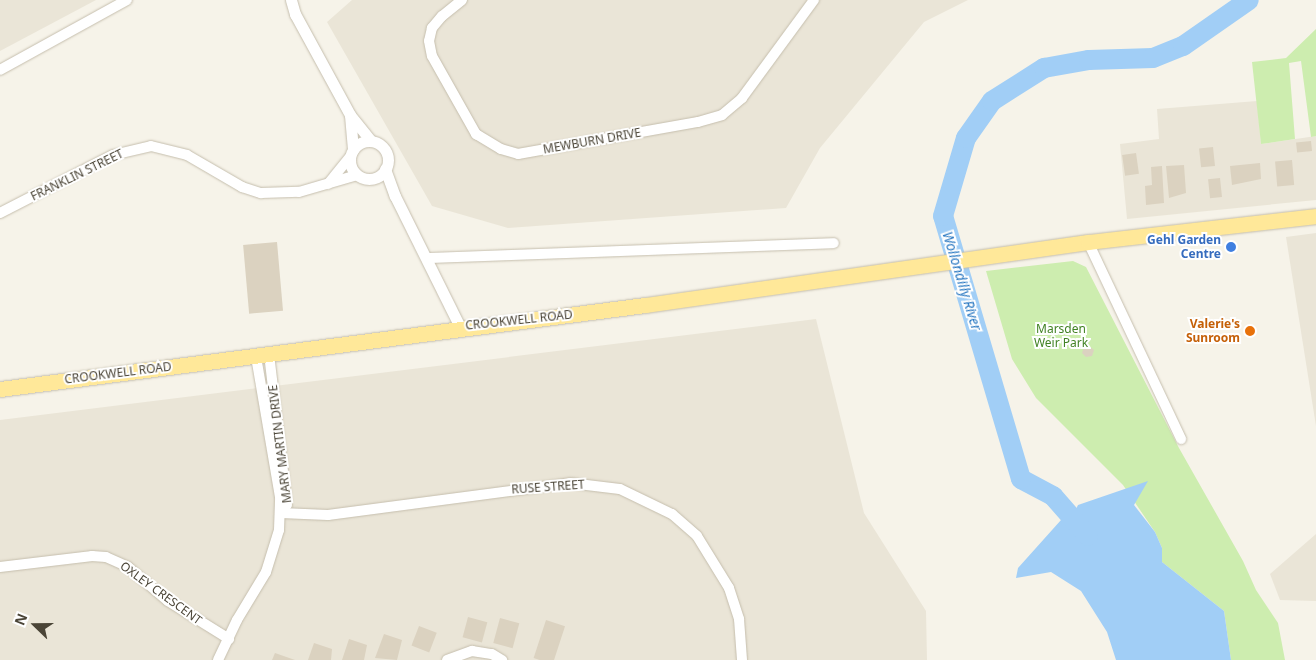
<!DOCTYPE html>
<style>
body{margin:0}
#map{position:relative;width:1316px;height:660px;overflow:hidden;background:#f6f3e9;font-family:"Noto Sans",sans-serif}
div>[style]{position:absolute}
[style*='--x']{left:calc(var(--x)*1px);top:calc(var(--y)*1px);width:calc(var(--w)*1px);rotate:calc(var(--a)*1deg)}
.residential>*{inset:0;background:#eae5d7}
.green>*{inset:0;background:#cdedaf}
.water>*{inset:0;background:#a1cef6}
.river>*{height:20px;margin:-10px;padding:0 10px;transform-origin:10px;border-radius:10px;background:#a1cef6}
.building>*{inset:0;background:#dbd2c0;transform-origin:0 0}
.roads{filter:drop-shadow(0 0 1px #c5bead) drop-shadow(0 0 1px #c5bead)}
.minor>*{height:10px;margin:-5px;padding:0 5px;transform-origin:5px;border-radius:5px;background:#fff}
.tertiary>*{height:11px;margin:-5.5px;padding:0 5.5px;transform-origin:5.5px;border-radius:5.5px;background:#fff}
.tertiary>.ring{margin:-5.5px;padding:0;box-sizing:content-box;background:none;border:11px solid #fff;border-radius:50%}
.primary>*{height:15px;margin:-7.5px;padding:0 7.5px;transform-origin:7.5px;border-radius:7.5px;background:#ffe899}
.dots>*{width:14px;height:14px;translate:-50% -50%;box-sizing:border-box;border:2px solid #fff;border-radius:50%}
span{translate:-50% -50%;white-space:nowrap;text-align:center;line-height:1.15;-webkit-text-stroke:4px #fff;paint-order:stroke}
.street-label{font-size:12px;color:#4a4436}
.shop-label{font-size:12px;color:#366cbe;font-weight:700}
.right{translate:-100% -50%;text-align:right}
.food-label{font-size:12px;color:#c56008;font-weight:700}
.park-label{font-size:12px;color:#428224}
.water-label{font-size:14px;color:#2575c0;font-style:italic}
.north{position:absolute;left:10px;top:600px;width:50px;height:50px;-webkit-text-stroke:4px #fff;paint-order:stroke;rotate:292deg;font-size:14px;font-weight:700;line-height:20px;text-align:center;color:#4a4436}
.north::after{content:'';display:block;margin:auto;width:18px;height:22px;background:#4a4436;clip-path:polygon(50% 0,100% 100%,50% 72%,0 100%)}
</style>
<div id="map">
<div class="residential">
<div style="clip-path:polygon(0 0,96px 0,0 51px)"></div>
<div style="clip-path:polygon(352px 0,968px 0,924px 22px,820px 148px,786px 208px,508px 228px,432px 206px,327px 22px)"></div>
<div style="clip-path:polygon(1257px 101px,1261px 144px,1316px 136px,1316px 200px,1127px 219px,1120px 144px,1159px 139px,1157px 109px)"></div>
<div style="clip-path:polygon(1316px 233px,1316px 426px,1286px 237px)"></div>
<div style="clip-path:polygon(816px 319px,864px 513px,926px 611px,927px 660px,0 660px,0 420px)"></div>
<div style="clip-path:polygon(1316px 534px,1316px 601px,1280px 600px,1270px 574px)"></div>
</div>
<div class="green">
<div style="clip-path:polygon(1316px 29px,1316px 136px,1311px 137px,1301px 61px,1289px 63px,1295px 139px,1261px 144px,1252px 62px,1286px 58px)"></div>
<div style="clip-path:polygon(1073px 261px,1086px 267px,1179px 448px,1243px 561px,1256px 590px,1278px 623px,1285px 660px,1231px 660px,1224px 611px,1162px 562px,1162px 548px,1155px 532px,1123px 485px,1036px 398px,1012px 359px,986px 271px)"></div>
</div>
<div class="water">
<div style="clip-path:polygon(1148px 481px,1134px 505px,1155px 532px,1162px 548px,1162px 562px,1224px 611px,1231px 660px,1116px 660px,1107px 632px,1081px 591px,1051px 572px,1016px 578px,1018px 568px,1061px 520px,1072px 517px,1078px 505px)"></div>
</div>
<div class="river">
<div style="--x:1088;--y:536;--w:53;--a:-131.2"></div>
<div style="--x:1053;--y:496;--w:36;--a:-152"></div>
<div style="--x:1021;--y:479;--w:274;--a:-106.5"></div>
<div style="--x:943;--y:216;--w:81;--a:-73.6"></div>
<div style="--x:966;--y:138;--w:45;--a:-54.9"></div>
<div style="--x:992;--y:101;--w:62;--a:-32.4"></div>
<div style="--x:1044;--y:68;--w:46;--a:-10.1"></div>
<div style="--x:1089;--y:60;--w:64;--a:-1.8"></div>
<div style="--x:1153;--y:58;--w:32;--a:-22"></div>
<div style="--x:1183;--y:46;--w:80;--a:-34.9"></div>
</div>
<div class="building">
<div style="left:1311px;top:141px;width:10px;height:15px;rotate:84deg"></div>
<div style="left:1213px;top:147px;width:19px;height:14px;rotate:84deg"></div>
<div style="left:1136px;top:153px;width:21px;height:14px;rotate:82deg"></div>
<div style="left:1292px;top:160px;width:25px;height:17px;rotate:85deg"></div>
<div style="clip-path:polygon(1260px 163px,1261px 179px,1232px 185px,1230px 166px)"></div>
<div style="clip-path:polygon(1184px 165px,1186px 193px,1169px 198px,1166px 166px)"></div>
<div style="clip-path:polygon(1162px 166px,1164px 203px,1146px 205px,1145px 186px,1152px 185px,1151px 167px)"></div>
<div style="left:1220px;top:178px;width:19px;height:12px;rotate:84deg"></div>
<div style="left:277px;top:242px;width:69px;height:34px;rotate:85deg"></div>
<div style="clip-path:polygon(1089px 346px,1094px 350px,1092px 356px,1086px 357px,1082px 353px,1084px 347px)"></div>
<div style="left:468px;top:617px;width:20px;height:21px;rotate:15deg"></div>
<div style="left:500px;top:618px;width:20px;height:26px;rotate:15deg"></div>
<div style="left:546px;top:620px;width:20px;height:40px;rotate:18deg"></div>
<div style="left:419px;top:626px;width:19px;height:21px;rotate:21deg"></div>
<div style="clip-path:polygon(384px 634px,402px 640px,397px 660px,375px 658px)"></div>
<div style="clip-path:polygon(349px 639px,367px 645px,364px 660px,342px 660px)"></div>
<div style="clip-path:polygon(314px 643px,332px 649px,331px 660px,308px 660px)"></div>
<div style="clip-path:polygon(275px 653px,295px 660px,272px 660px)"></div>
</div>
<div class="roads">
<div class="minor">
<div style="--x:462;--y:0;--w:26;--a:141"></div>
<div style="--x:442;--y:16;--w:16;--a:130"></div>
<div style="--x:432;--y:28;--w:13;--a:103"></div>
<div style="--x:429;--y:41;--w:15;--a:79"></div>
<div style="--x:432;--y:56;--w:90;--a:60.6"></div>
<div style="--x:476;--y:134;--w:29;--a:31"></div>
<div style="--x:501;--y:149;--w:18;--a:16"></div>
<div style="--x:518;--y:154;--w:183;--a:-10.1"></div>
<div style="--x:698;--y:122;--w:25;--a:-16"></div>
<div style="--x:722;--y:115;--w:26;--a:-40"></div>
<div style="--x:742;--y:98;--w:122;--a:-53.7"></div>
<div style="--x:0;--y:70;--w:145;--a:-28.9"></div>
<div style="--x:328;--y:184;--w:35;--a:-51"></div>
<div style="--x:0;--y:213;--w:127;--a:-27.2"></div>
<div style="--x:113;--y:155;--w:39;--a:-13"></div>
<div style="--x:151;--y:146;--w:37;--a:14"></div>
<div style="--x:187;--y:155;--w:64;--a:30.2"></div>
<div style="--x:242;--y:187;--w:20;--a:18"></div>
<div style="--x:261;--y:193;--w:38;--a:-2"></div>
<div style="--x:299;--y:192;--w:60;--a:-16.3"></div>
<div style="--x:1088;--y:242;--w:218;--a:64.7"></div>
<div style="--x:428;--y:258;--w:406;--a:-2.1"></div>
<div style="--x:269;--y:354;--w:152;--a:83.2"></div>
<div style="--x:281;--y:513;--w:47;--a:2.4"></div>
<div style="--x:328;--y:515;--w:244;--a:-7.5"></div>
<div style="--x:570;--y:483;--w:50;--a:6.8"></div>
<div style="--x:620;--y:489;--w:58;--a:25.7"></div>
<div style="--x:672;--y:514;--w:33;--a:41"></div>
<div style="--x:697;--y:536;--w:61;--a:58.4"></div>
<div style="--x:729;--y:588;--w:33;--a:72"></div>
<div style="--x:739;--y:619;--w:41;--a:85.8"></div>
<div style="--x:0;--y:567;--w:93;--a:-6.8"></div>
<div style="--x:92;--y:556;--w:14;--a:4"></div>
<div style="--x:106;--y:557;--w:24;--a:24"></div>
<div style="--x:128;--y:567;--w:52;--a:40.4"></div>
<div style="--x:168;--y:601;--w:72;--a:31.9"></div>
<div style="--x:218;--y:660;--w:44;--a:-64.6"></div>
<div style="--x:237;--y:620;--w:56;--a:-58.9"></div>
<div style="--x:266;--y:572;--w:44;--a:-72.8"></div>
<div style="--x:279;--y:530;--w:33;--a:-88"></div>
<div style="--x:280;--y:497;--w:143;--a:-99.7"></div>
<div style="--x:447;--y:660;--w:27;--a:-20"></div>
<div style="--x:472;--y:651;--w:20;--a:9"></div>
<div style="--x:492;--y:654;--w:12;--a:31"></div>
</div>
<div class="tertiary">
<div style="--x:291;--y:0;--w:15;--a:74"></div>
<div style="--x:295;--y:14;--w:115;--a:61.4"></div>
<div style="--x:350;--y:115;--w:33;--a:51"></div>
<div style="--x:350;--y:115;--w:35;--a:85"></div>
<div class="ring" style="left:350px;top:141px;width:27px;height:27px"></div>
<div style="--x:385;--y:169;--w:29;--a:70"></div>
<div style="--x:395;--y:196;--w:146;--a:63.6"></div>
</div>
<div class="primary">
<div style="--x:0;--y:389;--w:650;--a:-7.42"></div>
<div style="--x:645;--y:305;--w:447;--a:-8.1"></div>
<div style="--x:1088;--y:242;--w:229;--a:-6.5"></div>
</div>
</div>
<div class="dots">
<div style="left:1231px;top:247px;background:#3f7fe0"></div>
<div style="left:1250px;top:331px;background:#e8710a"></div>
</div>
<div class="street-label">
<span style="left:592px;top:141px;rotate:-10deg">MEWBURN DRIVE</span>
<span style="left:77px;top:175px;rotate:-26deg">FRANKLIN STREET</span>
<span style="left:519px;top:320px;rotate:-6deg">CROOKWELL ROAD</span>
<span style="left:118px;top:373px;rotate:-7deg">CROOKWELL ROAD</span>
<span style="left:280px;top:444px;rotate:-97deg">MARY MARTIN DRIVE</span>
<span style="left:548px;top:487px;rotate:-4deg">RUSE STREET</span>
<span style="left:161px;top:593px;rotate:36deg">OXLEY CRESCENT</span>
</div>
<div class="shop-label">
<span class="right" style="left:1221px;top:247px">Gehl Garden<br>Centre</span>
</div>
<div class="food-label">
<span class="right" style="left:1240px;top:331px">Valerie's<br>Sunroom</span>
</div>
<div class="park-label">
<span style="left:1061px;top:336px">Marsden<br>Weir Park</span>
</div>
<div class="water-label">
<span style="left:962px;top:281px;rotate:73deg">Wollondilly River</span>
</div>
<div class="north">N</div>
</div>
